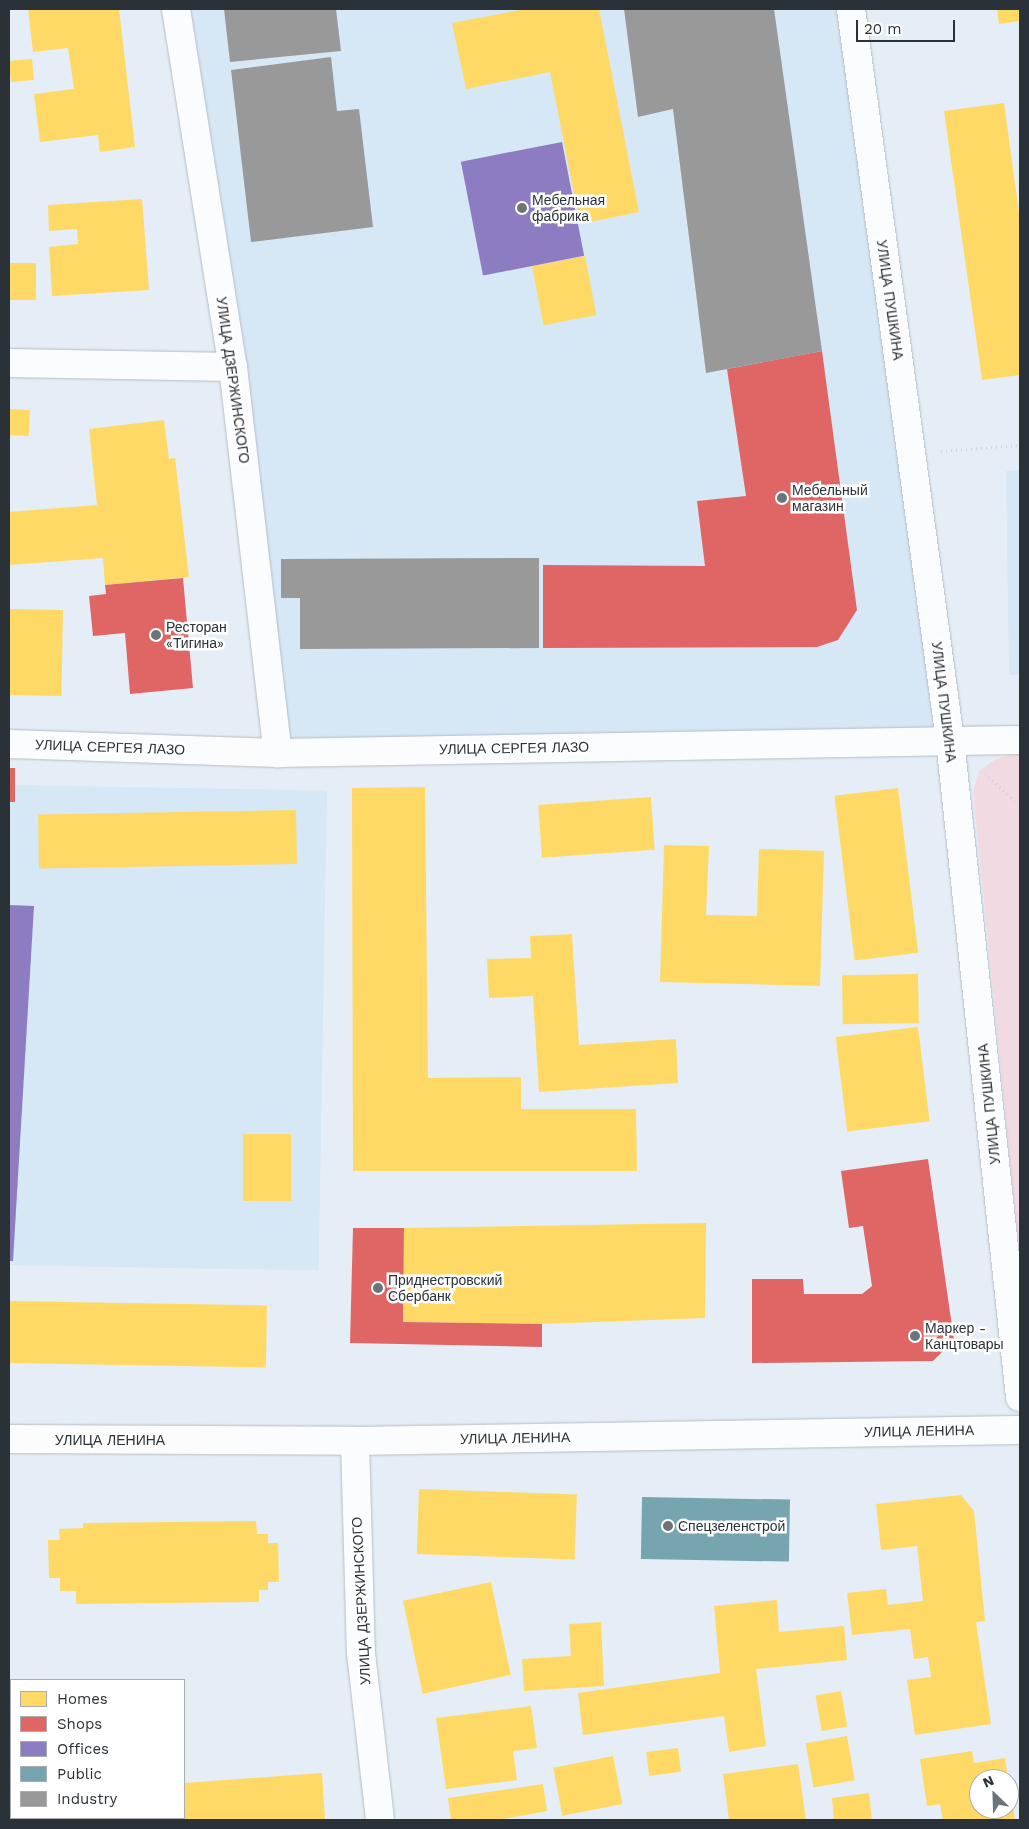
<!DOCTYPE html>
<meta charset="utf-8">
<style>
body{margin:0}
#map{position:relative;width:1029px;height:1829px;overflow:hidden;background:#e5eef6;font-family:"Work Sans",sans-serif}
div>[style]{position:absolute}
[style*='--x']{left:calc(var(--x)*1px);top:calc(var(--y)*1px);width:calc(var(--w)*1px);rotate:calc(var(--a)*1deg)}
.built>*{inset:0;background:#d6e7f6;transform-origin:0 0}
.green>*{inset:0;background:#f2dae3}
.homes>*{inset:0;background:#ffd966;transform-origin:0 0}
.shops>*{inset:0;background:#e06666;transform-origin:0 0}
.offices>*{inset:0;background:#8e7cc3;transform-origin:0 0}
.public>*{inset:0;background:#76a5af;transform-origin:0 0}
.industry>*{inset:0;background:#999}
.path>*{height:3px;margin-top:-1.5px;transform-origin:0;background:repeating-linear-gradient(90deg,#d3d6d8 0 1px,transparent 0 5px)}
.roads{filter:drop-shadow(0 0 1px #b6bcc3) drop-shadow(0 0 1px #b6bcc3)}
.street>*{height:28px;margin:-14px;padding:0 14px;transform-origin:14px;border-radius:14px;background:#fbfcfe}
.dots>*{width:14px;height:14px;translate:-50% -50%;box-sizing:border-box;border:2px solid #fff;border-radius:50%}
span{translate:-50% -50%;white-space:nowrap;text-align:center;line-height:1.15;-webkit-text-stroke:5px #fff;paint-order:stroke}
.poi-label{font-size:14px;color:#2b3237}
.left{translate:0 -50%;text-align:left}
.street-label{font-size:14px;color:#2b3237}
.frame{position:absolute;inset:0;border:10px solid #2b3237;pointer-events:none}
.legend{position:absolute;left:10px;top:1679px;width:175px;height:140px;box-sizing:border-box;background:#fff;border:1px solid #aaadaf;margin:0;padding:6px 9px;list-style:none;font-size:15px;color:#2b3237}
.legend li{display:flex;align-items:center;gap:10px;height:25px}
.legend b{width:25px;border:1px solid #aaadaf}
.north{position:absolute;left:969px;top:1769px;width:50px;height:50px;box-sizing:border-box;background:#fff;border:1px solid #aaadaf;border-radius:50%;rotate:336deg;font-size:14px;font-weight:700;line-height:20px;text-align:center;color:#2b3237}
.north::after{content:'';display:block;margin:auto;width:18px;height:22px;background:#6c747a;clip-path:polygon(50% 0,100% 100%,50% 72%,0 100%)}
.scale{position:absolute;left:856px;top:20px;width:99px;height:22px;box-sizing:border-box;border:2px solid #2b3237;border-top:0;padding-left:6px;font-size:15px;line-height:18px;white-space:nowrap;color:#2b3237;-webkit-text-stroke:4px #fff;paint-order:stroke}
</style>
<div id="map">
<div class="built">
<div style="clip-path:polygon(176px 9px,851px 9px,950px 740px,278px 753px)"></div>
<div style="clip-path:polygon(1020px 470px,1020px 675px,1009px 675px,1006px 471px)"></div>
<div style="left:9px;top:785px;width:318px;height:480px;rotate:1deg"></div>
</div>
<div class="green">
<div style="clip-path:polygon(1020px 752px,1020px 1258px,973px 792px,979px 771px,996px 759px)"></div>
</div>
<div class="homes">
<div style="clip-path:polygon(28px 9px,119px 9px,135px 147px,100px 152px,98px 135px,40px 142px,34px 94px,74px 89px,68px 48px,33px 52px)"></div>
<div style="clip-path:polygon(525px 9px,599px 9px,639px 212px,580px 224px,550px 72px,466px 89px,452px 23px)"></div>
<div style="clip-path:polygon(997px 9px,1020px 9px,1020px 21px,999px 24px)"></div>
<div style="left:32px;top:59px;width:21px;height:23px;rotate:85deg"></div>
<div style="clip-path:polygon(1004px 103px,1020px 220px,1020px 375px,982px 380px,944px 111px)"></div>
<div style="clip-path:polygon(142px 199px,149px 290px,52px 296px,49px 247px,78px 244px,77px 229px,49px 231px,48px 205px)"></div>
<div style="left:585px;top:256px;width:60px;height:54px;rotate:79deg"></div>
<div style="left:9px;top:263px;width:27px;height:37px"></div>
<div style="left:9px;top:409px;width:21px;height:26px;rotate:3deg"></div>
<div style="clip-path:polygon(164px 420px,169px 459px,175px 458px,189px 577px,105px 585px,103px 558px,9px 565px,9px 512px,97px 505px,89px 429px)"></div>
<div style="left:9px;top:609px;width:54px;height:86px;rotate:1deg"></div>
<div style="clip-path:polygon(425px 787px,428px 1078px,521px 1077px,521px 1109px,636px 1109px,637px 1171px,353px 1171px,352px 788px)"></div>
<div style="left:898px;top:788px;width:166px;height:64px;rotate:83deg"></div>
<div style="left:651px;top:797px;width:53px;height:113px;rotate:86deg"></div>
<div style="left:296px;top:810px;width:54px;height:258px;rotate:89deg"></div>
<div style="clip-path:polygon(664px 845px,709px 846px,706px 915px,757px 916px,759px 849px,824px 851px,820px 986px,660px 982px)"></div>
<div style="clip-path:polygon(572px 934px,579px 1045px,676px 1039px,678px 1083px,539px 1092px,533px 996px,489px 998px,487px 959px,531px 958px,530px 936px)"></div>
<div style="left:918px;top:974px;width:49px;height:76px;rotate:89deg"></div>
<div style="left:918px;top:1027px;width:95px;height:83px;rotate:83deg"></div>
<div style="left:243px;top:1134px;width:48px;height:67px"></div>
<div style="clip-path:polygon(706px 1223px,705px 1318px,542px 1324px,403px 1322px,404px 1228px)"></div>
<div style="left:9px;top:1301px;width:258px;height:62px;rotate:1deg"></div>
<div style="left:419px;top:1489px;width:158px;height:65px;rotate:2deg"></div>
<div style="clip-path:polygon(961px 1495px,974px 1511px,985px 1621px,976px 1622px,991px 1724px,915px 1735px,907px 1680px,931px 1677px,928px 1657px,914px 1659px,910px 1629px,852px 1635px,847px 1593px,886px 1589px,888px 1605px,923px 1601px,917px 1546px,881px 1550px,876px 1504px)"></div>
<div style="clip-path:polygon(256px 1521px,257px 1534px,268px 1534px,268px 1543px,278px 1543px,279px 1582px,268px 1582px,268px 1590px,259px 1590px,259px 1602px,76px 1604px,76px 1591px,60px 1591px,60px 1578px,49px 1578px,48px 1540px,60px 1540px,59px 1529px,83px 1528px,83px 1523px)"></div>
<div style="left:491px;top:1582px;width:95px;height:90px;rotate:78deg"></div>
<div style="clip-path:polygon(777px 1600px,779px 1632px,844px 1626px,847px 1660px,756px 1669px,766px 1746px,729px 1752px,724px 1716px,583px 1735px,578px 1693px,720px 1673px,714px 1606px)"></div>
<div style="clip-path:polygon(601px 1622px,604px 1686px,524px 1691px,522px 1659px,571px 1656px,569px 1624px)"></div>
<div style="left:841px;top:1691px;width:36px;height:26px;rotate:80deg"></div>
<div style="clip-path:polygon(531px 1706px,537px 1748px,513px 1751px,517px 1780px,446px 1789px,436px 1718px)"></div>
<div style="left:9px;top:1723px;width:2px;height:42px"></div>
<div style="left:847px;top:1736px;width:45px;height:42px;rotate:80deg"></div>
<div style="left:678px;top:1748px;width:24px;height:32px;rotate:83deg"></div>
<div style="clip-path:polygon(972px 1751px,974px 1763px,1005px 1758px,1008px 1779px,979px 1779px,979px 1809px,1009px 1809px,1010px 1790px,1015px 1820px,943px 1820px,940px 1804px,927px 1806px,920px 1759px)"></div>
<div style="left:613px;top:1756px;width:49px;height:61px;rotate:79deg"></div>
<div style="clip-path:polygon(798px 1764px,806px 1820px,729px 1820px,723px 1774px)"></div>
<div style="clip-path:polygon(322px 1773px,325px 1820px,9px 1820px,9px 1794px,11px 1794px,11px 1818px,184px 1818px,184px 1783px)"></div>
<div style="clip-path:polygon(543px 1784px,547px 1811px,498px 1820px,451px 1820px,448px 1798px)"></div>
<div style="clip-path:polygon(869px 1793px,872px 1820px,834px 1820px,832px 1798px)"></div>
</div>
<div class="shops">
<div style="clip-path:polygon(822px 351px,857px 610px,838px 640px,817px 647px,543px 648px,543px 565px,705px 566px,697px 501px,746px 496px,727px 369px)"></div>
<div style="clip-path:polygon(183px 578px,193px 688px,130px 694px,125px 633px,93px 636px,89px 596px,106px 594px,105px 585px)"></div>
<div style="left:9px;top:768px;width:6px;height:34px"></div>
<div style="clip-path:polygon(928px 1159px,954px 1340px,933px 1361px,752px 1363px,752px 1279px,803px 1279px,804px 1294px,862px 1294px,872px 1286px,863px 1226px,849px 1228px,841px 1171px)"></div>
<div style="clip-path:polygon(353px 1228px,404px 1228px,403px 1322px,542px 1324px,542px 1347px,350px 1343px)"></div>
</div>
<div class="offices">
<div style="left:562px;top:142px;width:116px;height:103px;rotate:79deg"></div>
<div style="clip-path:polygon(9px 905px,34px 906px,13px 1261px,9px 1261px)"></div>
</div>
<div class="public">
<div style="left:642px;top:1497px;width:148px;height:62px;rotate:1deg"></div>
</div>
<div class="industry">
<div style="clip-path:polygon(224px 9px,336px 9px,341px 51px,230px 62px)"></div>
<div style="clip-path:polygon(624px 9px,774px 9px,822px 351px,706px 373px,673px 109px,638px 117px)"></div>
<div style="clip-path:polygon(331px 57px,337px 111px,359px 109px,373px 227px,251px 242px,231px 70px)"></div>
<div style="clip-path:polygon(539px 558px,539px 648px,300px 649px,300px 598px,281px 598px,281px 559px)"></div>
</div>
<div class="path">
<div style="--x:941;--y:451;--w:79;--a:-4.3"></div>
<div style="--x:985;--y:773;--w:48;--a:43.3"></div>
</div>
<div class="roads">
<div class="street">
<div style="--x:176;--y:9;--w:363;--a:81"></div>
<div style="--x:233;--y:367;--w:389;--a:83.4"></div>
<div style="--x:851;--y:9;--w:738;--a:82.29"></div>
<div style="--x:950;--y:740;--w:661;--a:83.92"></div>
<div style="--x:9;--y:363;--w:224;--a:1"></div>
<div style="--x:9;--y:744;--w:269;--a:1.9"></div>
<div style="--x:278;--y:753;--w:742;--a:-1"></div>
<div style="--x:9;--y:1439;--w:346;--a:0.3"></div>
<div style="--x:355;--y:1441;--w:665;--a:-0.95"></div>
<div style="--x:355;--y:1441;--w:212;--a:88.4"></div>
<div style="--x:361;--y:1653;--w:168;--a:83.5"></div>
</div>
</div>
<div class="dots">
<div style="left:522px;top:208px;background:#6c747a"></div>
<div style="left:782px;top:498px;background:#6c747a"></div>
<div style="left:156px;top:635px;background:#6c747a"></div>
<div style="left:378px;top:1288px;background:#6c747a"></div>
<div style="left:915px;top:1336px;background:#6c747a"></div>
<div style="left:668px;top:1526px;background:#6c747a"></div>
</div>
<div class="poi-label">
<span class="left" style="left:532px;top:208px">Мебельная<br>фабрика</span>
<span class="left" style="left:792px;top:498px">Мебельный<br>магазин</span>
<span class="left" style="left:166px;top:635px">Ресторан<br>«Тигина»</span>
<span class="left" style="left:388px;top:1288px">Приднестровский<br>Сбербанк</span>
<span class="left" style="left:925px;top:1336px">Маркер -<br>Канцтовары</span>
<span class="left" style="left:678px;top:1526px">Спецзеленстрой</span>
</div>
<div class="street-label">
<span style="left:890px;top:300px;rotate:82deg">УЛИЦА ПУШКИНА</span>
<span style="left:233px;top:380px;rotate:82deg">УЛИЦА ДЗЕРЖИНСКОГО</span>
<span style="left:944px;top:702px;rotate:83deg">УЛИЦА ПУШКИНА</span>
<span style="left:110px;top:747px;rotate:2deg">УЛИЦА СЕРГЕЯ ЛАЗО</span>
<span style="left:514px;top:748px;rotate:-1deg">УЛИЦА СЕРГЕЯ ЛАЗО</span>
<span style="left:989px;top:1104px;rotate:-96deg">УЛИЦА ПУШКИНА</span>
<span style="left:919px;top:1431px;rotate:-1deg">УЛИЦА ЛЕНИНА</span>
<span style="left:515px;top:1438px;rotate:-1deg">УЛИЦА ЛЕНИНА</span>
<span style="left:110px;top:1440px">УЛИЦА ЛЕНИНА</span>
<span style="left:361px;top:1601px;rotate:-93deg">УЛИЦА ДЗЕРЖИНСКОГО</span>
</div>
<div class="frame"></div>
<ul class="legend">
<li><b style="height:14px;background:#ffd966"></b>Homes</li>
<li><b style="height:14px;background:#e06666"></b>Shops</li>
<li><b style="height:14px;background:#8e7cc3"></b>Offices</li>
<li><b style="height:14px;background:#76a5af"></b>Public</li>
<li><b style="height:14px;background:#999"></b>Industry</li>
</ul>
<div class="north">N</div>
<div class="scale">20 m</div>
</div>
